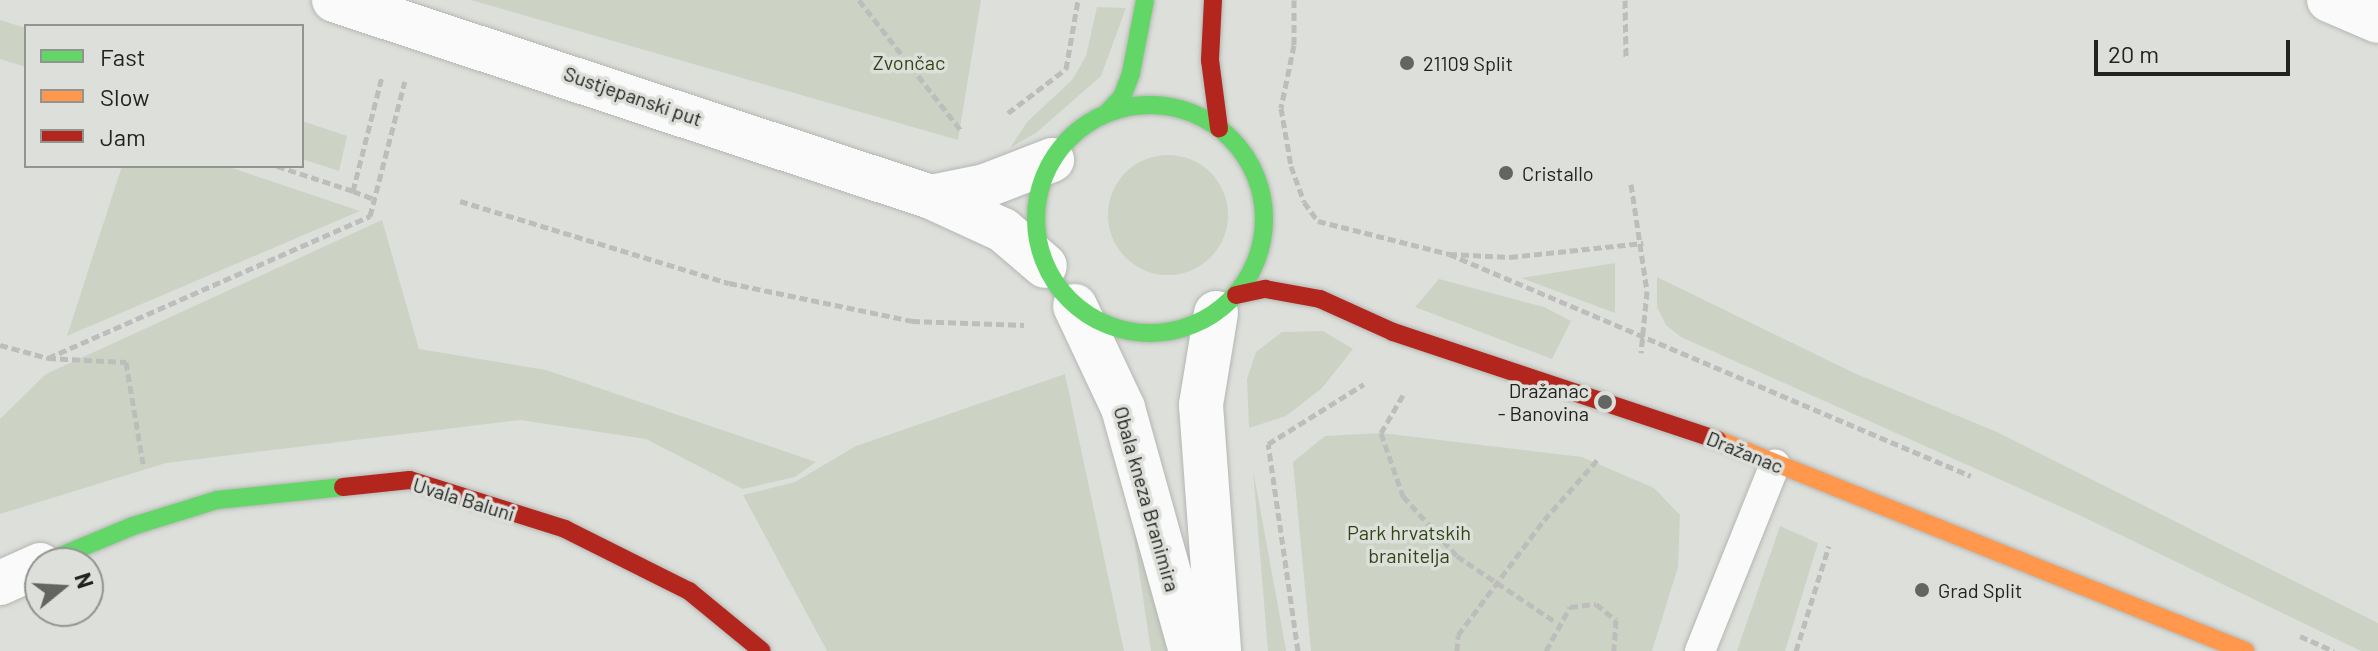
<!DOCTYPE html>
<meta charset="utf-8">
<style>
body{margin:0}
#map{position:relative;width:2378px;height:651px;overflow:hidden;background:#dddfdb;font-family:Barlow,sans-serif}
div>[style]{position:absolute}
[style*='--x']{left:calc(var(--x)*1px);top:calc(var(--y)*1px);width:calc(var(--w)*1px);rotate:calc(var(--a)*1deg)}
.green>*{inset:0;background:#ccd3c5}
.round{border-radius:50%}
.path>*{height:5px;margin-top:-2.5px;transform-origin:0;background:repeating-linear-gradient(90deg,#bdbebc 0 8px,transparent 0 12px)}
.roads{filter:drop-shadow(0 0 2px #b4b6b2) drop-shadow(0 0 2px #b4b6b2)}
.lane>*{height:30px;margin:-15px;padding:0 15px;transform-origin:15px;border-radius:15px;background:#fafafa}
.street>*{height:44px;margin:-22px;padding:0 22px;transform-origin:22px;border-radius:22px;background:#fafafa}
.fast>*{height:18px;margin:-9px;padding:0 9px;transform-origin:9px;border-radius:9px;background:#63d668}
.fast>.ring{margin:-9px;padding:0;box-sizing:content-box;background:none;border:18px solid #63d668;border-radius:50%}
.slow>*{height:18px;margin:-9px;padding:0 9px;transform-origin:9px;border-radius:9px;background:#ff974d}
.jam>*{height:18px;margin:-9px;padding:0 9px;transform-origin:9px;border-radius:9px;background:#b3261e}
.dots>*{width:22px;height:22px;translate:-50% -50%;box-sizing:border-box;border:4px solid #dde0da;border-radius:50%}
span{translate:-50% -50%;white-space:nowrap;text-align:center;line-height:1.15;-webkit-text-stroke:7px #dde0da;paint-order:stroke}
.park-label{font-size:20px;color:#324615}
.poi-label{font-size:20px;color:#222321}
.left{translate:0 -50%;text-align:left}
.right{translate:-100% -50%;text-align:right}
.street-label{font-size:20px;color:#222321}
.legend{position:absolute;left:24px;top:24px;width:280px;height:144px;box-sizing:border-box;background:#dde0da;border:2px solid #929490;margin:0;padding:10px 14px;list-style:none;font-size:24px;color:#222321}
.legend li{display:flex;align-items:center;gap:16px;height:40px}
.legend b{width:40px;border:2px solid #929490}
.north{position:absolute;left:24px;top:547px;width:80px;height:80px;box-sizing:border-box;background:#dde0da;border:2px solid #929490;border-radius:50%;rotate:72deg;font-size:22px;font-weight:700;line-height:32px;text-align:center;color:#222321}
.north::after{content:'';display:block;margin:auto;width:28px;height:36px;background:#636562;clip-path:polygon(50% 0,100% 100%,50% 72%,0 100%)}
.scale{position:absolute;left:2094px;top:40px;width:196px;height:36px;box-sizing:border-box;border:4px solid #222321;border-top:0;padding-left:10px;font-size:24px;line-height:28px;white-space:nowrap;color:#222321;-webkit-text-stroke:6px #dde0da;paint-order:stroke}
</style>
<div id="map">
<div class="green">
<div style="clip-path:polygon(471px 0,981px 0,958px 140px)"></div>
<div style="clip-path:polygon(1097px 7px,1126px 8px,1101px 76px,1036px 133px,1010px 148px,1027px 122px,1072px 80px,1086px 56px)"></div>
<div style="clip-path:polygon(0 20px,26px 28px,26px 67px,0 59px)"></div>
<div style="clip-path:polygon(302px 121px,347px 136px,339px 171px,302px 159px)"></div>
<div class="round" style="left:1108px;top:155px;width:120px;height:120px"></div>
<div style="clip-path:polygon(122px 166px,226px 166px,360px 211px,67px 336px)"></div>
<div style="clip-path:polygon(382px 220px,419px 349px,546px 370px,816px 462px,795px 477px,743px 489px,646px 439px,520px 420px,166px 463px,0 514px,0 419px,46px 374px)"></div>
<div style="clip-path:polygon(1615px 263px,1615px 313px,1521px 278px)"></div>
<div style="clip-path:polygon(1657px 277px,1854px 373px,1997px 432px,2378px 623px,2378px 651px,2361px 651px,2077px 514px,1681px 337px,1666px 325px,1657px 307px)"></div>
<div style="clip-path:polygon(1439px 279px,1544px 307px,1571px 321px,1552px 359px,1415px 307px)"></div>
<div style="clip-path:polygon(1323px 331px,1353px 349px,1322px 388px,1286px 416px,1249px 428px,1247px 379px,1256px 352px,1282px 332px)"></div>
<div style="clip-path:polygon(1065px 374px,1124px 651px,827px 651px,743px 495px,795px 482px,856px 446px)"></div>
<div style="clip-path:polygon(1381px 433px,1582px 457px,1654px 488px,1680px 515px,1678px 567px,1652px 651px,1311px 651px,1293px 462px,1325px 436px)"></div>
<div style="clip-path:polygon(1253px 470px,1278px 606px,1286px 651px,1268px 651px)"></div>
<div style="clip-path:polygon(1129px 504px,1170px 651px,1151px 651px)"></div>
<div style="clip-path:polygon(1780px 526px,1818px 543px,1785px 651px,1737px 651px)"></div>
</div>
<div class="path">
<div style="--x:859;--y:0;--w:167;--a:52"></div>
<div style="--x:1294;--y:0;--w:45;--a:90"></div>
<div style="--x:1294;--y:45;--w:64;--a:101.7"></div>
<div style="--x:1281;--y:108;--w:59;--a:80.2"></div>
<div style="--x:1291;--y:166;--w:38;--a:70"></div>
<div style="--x:1304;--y:202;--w:24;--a:54"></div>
<div style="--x:1318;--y:221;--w:135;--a:14.1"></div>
<div style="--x:1449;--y:254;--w:61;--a:2.8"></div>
<div style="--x:1510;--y:257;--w:134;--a:-6"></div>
<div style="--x:1625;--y:0;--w:57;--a:89"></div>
<div style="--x:1008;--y:113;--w:73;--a:-37.2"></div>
<div style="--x:1066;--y:69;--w:70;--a:-80.1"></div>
<div style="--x:277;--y:166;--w:80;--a:18.2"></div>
<div style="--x:353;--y:191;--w:119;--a:-75.8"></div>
<div style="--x:1631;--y:184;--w:108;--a:81.5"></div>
<div style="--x:1647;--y:291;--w:62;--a:95.5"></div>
<div style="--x:353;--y:191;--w:22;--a:21"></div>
<div style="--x:460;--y:201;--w:281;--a:17"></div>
<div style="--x:729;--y:283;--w:187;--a:11.7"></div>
<div style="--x:912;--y:321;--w:112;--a:2"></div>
<div style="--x:1449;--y:254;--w:567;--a:23.04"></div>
<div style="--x:0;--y:345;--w:50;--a:15.2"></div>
<div style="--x:48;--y:358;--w:78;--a:2.9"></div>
<div style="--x:126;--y:362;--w:103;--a:80.5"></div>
<div style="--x:48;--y:358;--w:352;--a:-23.8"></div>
<div style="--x:370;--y:216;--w:139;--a:-75.5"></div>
<div style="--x:1403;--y:395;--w:44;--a:120.1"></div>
<div style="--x:1381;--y:433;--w:67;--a:70.8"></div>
<div style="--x:1403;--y:496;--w:81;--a:48"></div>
<div style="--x:1457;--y:556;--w:120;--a:33.8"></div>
<div style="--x:2300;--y:636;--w:37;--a:24"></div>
<div style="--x:1298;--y:651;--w:209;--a:-98.2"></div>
<div style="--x:1268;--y:444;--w:113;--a:-32"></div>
<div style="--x:1457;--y:651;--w:16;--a:-86"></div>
<div style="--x:1458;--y:635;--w:144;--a:-53.2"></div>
<div style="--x:1544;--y:520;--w:81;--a:-48.5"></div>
<div style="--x:1546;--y:651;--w:50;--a:-61.4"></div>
<div style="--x:1570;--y:607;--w:26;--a:-7"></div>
<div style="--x:1596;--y:604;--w:26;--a:39"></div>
<div style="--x:1616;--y:620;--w:31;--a:94"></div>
<div style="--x:1796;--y:651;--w:110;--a:-72.6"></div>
</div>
<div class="roads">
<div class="lane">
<div style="--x:1700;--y:651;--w:201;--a:-68.1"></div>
</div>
<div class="street">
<div style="--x:334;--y:0;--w:629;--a:18.26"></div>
<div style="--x:931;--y:197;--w:79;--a:24.6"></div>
<div style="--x:1003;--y:230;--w:55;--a:40.6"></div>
<div style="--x:2329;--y:0;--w:53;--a:23.2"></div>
<div style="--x:931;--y:197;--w:55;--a:-11.5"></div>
<div style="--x:985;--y:186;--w:72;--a:-21.2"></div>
<div style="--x:1075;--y:306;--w:113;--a:64.8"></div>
<div style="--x:1123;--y:408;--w:252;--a:74.4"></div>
<div style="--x:1216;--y:313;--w:93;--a:99.3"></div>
<div style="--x:1201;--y:405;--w:247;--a:85.8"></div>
<div style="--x:0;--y:583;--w:44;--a:-24.2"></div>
</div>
<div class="fast">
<div class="ring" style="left:1036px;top:105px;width:210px;height:210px"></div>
<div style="--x:1107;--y:113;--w:22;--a:-47"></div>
<div style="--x:1122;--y:97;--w:26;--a:-69"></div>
<div style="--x:1131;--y:73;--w:74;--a:-79.1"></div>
<div style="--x:44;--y:563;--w:96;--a:-22.6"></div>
<div style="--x:133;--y:526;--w:88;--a:-17.2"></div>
<div style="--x:217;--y:500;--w:127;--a:-5.9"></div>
</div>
<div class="slow">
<div style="--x:1718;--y:440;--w:568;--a:21.82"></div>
</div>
<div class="jam">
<div style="--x:1213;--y:0;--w:60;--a:92.9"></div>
<div style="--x:1210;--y:60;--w:69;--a:82.5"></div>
<div style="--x:1236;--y:295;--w:30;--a:-12"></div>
<div style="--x:1265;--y:289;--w:56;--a:10.3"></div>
<div style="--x:1320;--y:299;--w:80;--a:24.3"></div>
<div style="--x:1393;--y:332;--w:342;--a:18.4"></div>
<div style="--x:343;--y:487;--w:67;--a:-6"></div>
<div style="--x:410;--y:480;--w:163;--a:17.5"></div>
<div style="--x:565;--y:529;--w:139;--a:26.6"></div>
<div style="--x:689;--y:591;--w:94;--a:39.4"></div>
</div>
</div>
<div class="dots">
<div style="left:1407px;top:63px;background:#636562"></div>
<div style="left:1506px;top:173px;background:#636562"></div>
<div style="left:1605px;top:402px;background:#636562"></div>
<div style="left:1922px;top:590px;background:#636562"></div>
</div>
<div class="park-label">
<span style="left:909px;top:62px">Zvončac</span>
<span style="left:1409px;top:544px">Park hrvatskih<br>branitelja</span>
</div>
<div class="poi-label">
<span class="left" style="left:1423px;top:63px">21109 Split</span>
<span class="left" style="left:1522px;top:173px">Cristallo</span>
<span class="right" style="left:1589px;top:402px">Dražanac<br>- Banovina</span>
<span class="left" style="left:1938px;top:590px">Grad Split</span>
</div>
<div class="street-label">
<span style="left:633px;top:96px;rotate:19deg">Sustjepanski put</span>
<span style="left:1745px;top:452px;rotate:22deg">Dražanac</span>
<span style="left:464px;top:499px;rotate:17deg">Uvala Baluni</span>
<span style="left:1147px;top:499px;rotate:74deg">Obala kneza Branimira</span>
</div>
<ul class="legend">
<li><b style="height:10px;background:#63d668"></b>Fast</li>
<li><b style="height:10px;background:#ff974d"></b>Slow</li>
<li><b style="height:10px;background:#b3261e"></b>Jam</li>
</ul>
<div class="north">N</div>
<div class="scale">20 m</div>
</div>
